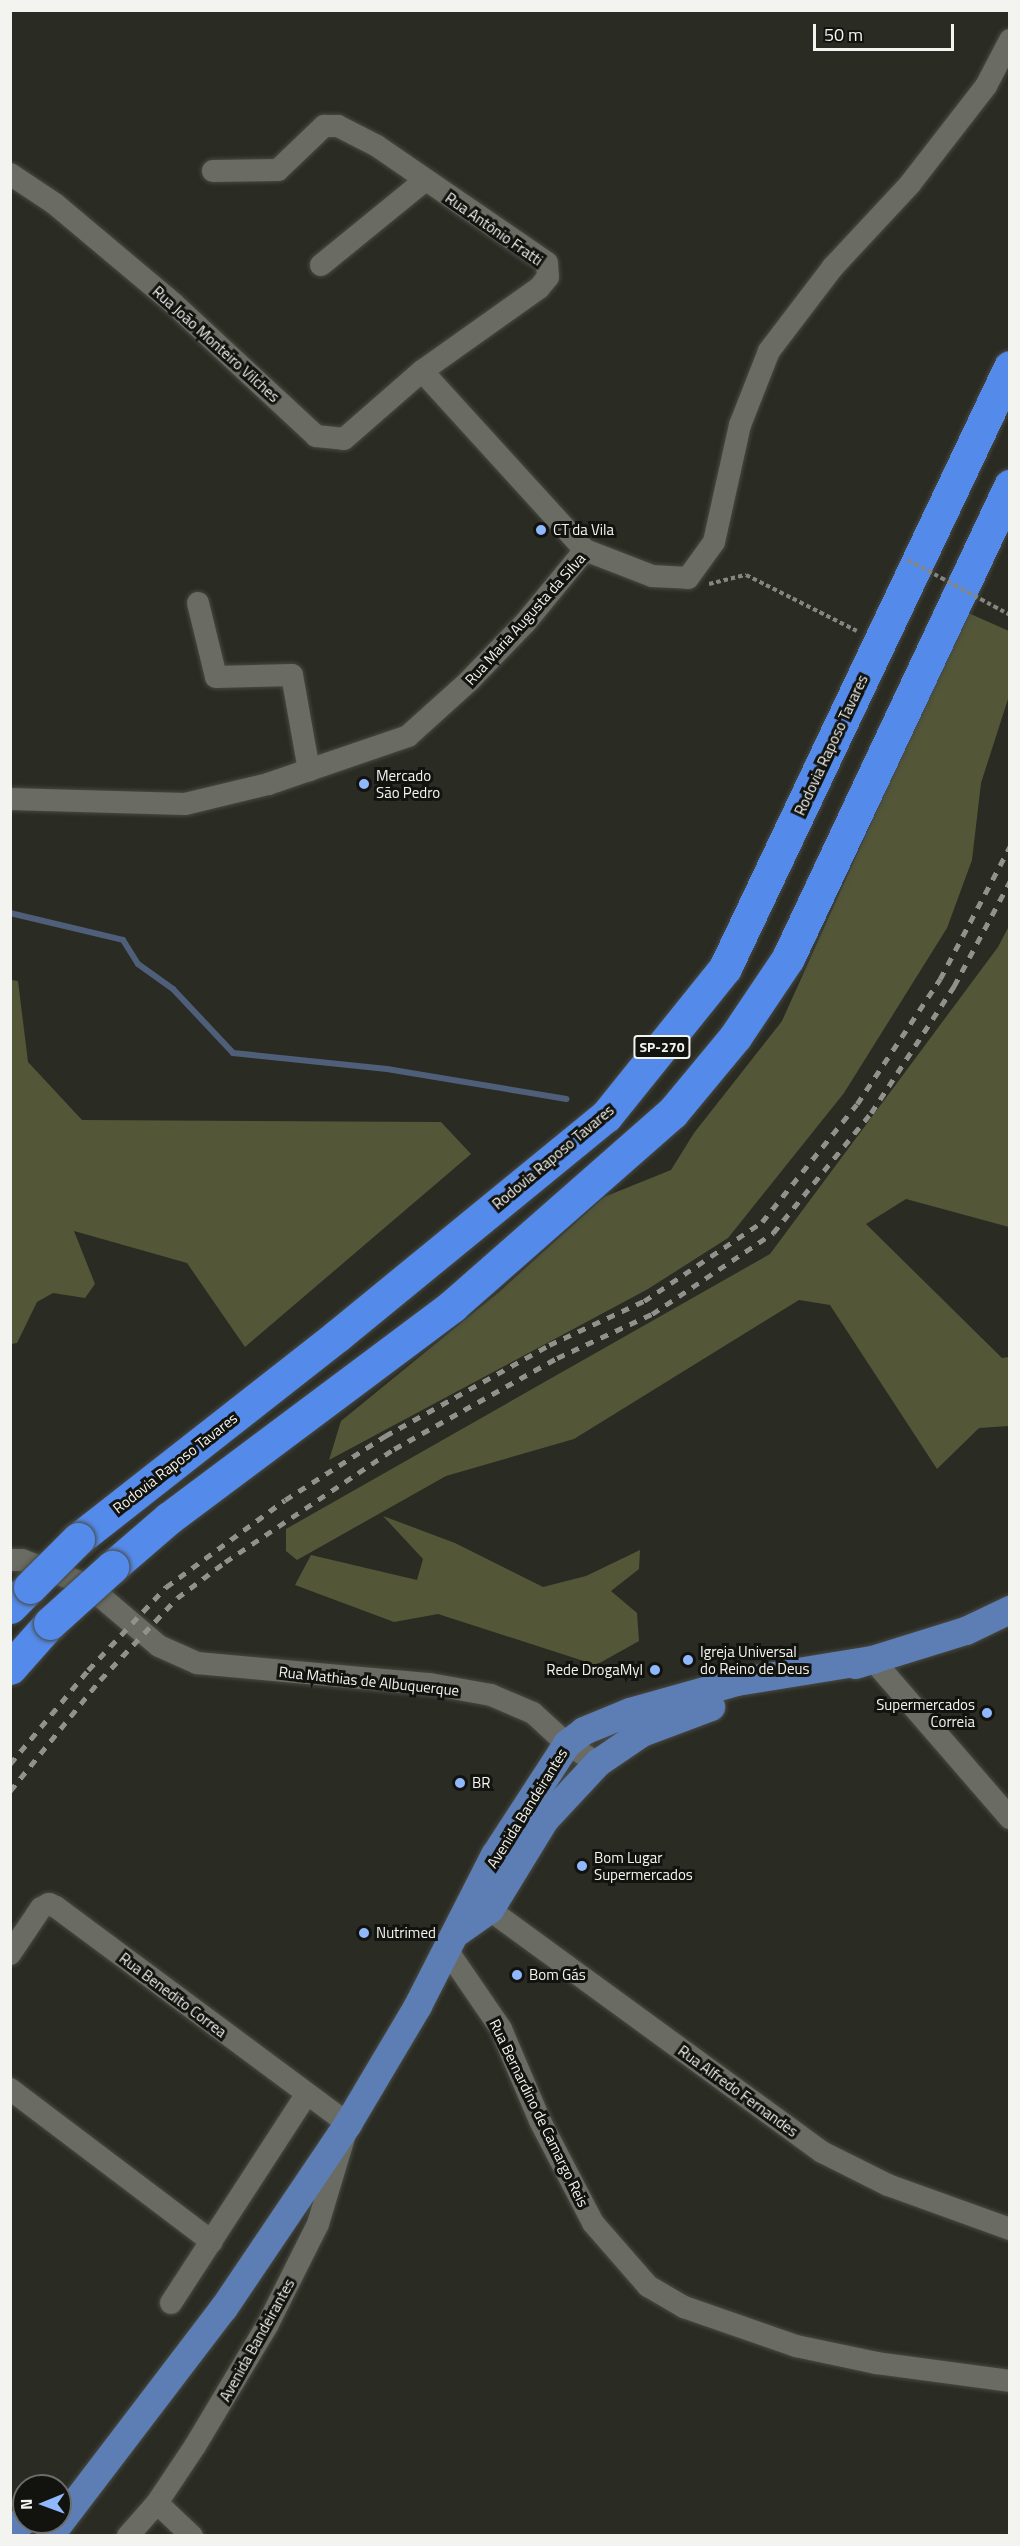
<!DOCTYPE html>
<meta charset="utf-8">
<style>
body{margin:0}
#map{position:relative;width:1020px;height:2546px;overflow:hidden;background:#2a2b23;font-family:"Titillium Web",sans-serif}
div>[style]{position:absolute}
[style*='--x']{left:calc(var(--x)*1px);top:calc(var(--y)*1px);width:calc(var(--w)*1px);rotate:calc(var(--a)*1deg)}
.forest>*{inset:0;background:#535738}
.stream>*{height:6px;margin:-3px;padding:0 3px;transform-origin:3px;border-radius:3px;background:#4f5f7a}
.path>*{height:4px;margin-top:-2px;transform-origin:0;background:repeating-linear-gradient(90deg,#858680 0 4.5px,transparent 0 7.5px)}
.roads{filter:drop-shadow(0 0 2px #484942) drop-shadow(0 0 2px #484942)}
.minor>*{height:22px;margin:-11px;padding:0 11px;transform-origin:11px;border-radius:11px;background:#6a6b62}
.major>*{height:28px;margin:-14px;padding:0 14px;transform-origin:14px;border-radius:14px;background:#5d7eb4}
.highway>*{height:33px;margin:-16.5px;padding:0 16.5px;transform-origin:16.5px;border-radius:16.5px;background:#548aea}
.rail>*{height:4.5px;margin-top:-2.25px;transform-origin:0;background:repeating-linear-gradient(90deg,#91928c 0 8px,transparent 0 16px)}
.path-bridge>*{height:4px;margin-top:-2px;transform-origin:0;background:repeating-linear-gradient(90deg,#858680 0 4.5px,transparent 0 7.5px)}
.bridges{filter:drop-shadow(0 0 2px #484942) drop-shadow(0 0 2px #484942)}
.highway-bridge>*{height:33px;margin:-16.5px;padding:0 16.5px;transform-origin:16.5px;border-radius:16.5px;background:#548aea}
.dots>*{width:16px;height:16px;translate:-50% -50%;box-sizing:border-box;border:3px solid #12130f;border-radius:50%}
span{translate:-50% -50%;white-space:nowrap;text-align:center;line-height:1.15;-webkit-text-stroke:6px #12130f;paint-order:stroke}
.shield-label span{padding:2px 4px;background:#12130f;border:2px solid;border-radius:4px;-webkit-text-stroke-width:0}
.shield-label{font-size:14px;color:#f3f4ef;font-weight:700}
.street-label{font-size:15px;color:#f3f4ef}
.poi-label{font-size:15px;color:#f3f4ef}
.left{translate:0 -50%;text-align:left}
.right{translate:-100% -50%;text-align:right}
.frame{position:absolute;inset:0;border:12px solid #f3f4ef;pointer-events:none}
.north{position:absolute;left:12px;top:2474px;width:60px;height:60px;box-sizing:border-box;background:#12130f;border:2px solid #6c6d69;border-radius:50%;rotate:269deg;font-size:16px;font-weight:700;line-height:24px;text-align:center;color:#f3f4ef}
.north::after{content:'';display:block;margin:auto;width:21px;height:27px;background:#90b8fd;clip-path:polygon(50% 0,100% 100%,50% 72%,0 100%)}
.scale{position:absolute;left:813px;top:24px;width:141px;height:27px;box-sizing:border-box;border:3px solid #f3f4ef;border-top:0;padding-left:8px;font-size:18px;line-height:21px;white-space:nowrap;color:#f3f4ef;-webkit-text-stroke:4px #12130f;paint-order:stroke}
</style>
<div id="map">
<div class="forest">
<div style="clip-path:polygon(966px 612px,1009px 631px,1009px 696px,981px 783px,972px 860px,947px 928px,844px 1093px,728px 1238px,648px 1289px,329px 1460px,341px 1421px,499px 1292px,604px 1197px,671px 1170px,694px 1133px,782px 1021px)"></div>
<div style="clip-path:polygon(1009px 926px,1009px 1227px,906px 1199px,866px 1224px,1002px 1358px,1009px 1357px,1009px 1426px,979px 1428px,937px 1469px,830px 1305px,799px 1300px,574px 1439px,446px 1476px,297px 1560px,286px 1551px,286px 1529px,770px 1254px,998px 947px)"></div>
<div style="clip-path:polygon(11px 980px,18px 981px,28px 1062px,82px 1120px,441px 1122px,471px 1154px,245px 1347px,187px 1263px,74px 1231px,95px 1284px,85px 1298px,53px 1293px,37px 1302px,17px 1343px,11px 1344px)"></div>
<div style="clip-path:polygon(383px 1516px,455px 1543px,543px 1587px,586px 1576px,640px 1550px,639px 1569px,611px 1591px,637px 1613px,639px 1641px,596px 1665px,438px 1614px,394px 1622px,295px 1585px,311px 1555px,417px 1580px,423px 1559px)"></div>
</div>
<div class="stream">
<div style="--x:10;--y:913;--w:116;--a:13.4"></div>
<div style="--x:123;--y:940;--w:28;--a:58"></div>
<div style="--x:138;--y:964;--w:43;--a:35.5"></div>
<div style="--x:173;--y:989;--w:88;--a:46.8"></div>
<div style="--x:233;--y:1053;--w:155;--a:5.9"></div>
<div style="--x:387;--y:1069;--w:182;--a:9.5"></div>
</div>
<div class="path">
<div style="--x:709;--y:584;--w:38;--a:-14"></div>
<div style="--x:746;--y:575;--w:124;--a:26.8"></div>
</div>
<div class="roads">
<div class="minor">
<div style="--x:213;--y:171;--w:65;--a:-0.9"></div>
<div style="--x:278;--y:170;--w:64;--a:-43.7"></div>
<div style="--x:324;--y:126;--w:14;--a:0"></div>
<div style="--x:338;--y:126;--w:44;--a:27.1"></div>
<div style="--x:377;--y:146;--w:206;--a:34.5"></div>
<div style="--x:547;--y:263;--w:14;--a:86"></div>
<div style="--x:548;--y:277;--w:14;--a:129"></div>
<div style="--x:539;--y:288;--w:143;--a:144.6"></div>
<div style="--x:422;--y:371;--w:242;--a:47.7"></div>
<div style="--x:10;--y:174;--w:54;--a:33.7"></div>
<div style="--x:55;--y:204;--w:155;--a:40"></div>
<div style="--x:174;--y:304;--w:194;--a:42.9"></div>
<div style="--x:316;--y:436;--w:28;--a:6"></div>
<div style="--x:344;--y:439;--w:103;--a:-41.1"></div>
<div style="--x:321;--y:265;--w:133;--a:-39.2"></div>
<div style="--x:198;--y:603;--w:76;--a:76.3"></div>
<div style="--x:216;--y:677;--w:76;--a:-1.5"></div>
<div style="--x:292;--y:675;--w:97;--a:79.9"></div>
<div style="--x:10;--y:799;--w:175;--a:1.6"></div>
<div style="--x:185;--y:804;--w:85;--a:-13.5"></div>
<div style="--x:268;--y:784;--w:148;--a:-18.9"></div>
<div style="--x:408;--y:736;--w:82;--a:-42"></div>
<div style="--x:469;--y:681;--w:81;--a:-46"></div>
<div style="--x:525;--y:623;--w:94;--a:-50.6"></div>
<div style="--x:585;--y:550;--w:72;--a:21.2"></div>
<div style="--x:652;--y:576;--w:36;--a:3"></div>
<div style="--x:688;--y:578;--w:44;--a:-54.2"></div>
<div style="--x:714;--y:542;--w:120;--a:-77.5"></div>
<div style="--x:740;--y:425;--w:79;--a:-68.6"></div>
<div style="--x:769;--y:351;--w:106;--a:-52.7"></div>
<div style="--x:833;--y:267;--w:113;--a:-47.1"></div>
<div style="--x:910;--y:184;--w:124;--a:-52.2"></div>
<div style="--x:986;--y:86;--w:52;--a:-62.4"></div>
<div style="--x:10;--y:1560;--w:12;--a:0"></div>
<div style="--x:22;--y:1560;--w:70;--a:21"></div>
<div style="--x:87;--y:1585;--w:94;--a:40.3"></div>
<div style="--x:159;--y:1646;--w:42;--a:24.1"></div>
<div style="--x:197;--y:1663;--w:234;--a:5.2"></div>
<div style="--x:430;--y:1684;--w:62;--a:10.2"></div>
<div style="--x:491;--y:1695;--w:46;--a:23.2"></div>
<div style="--x:533;--y:1713;--w:46;--a:42.4"></div>
<div style="--x:567;--y:1744;--w:36;--a:32"></div>
<div style="--x:873;--y:1660;--w:209;--a:49.1"></div>
<div style="--x:490;--y:1910;--w:411;--a:36.1"></div>
<div style="--x:822;--y:2152;--w:74;--a:26.6"></div>
<div style="--x:888;--y:2185;--w:130;--a:19.8"></div>
<div style="--x:447;--y:1950;--w:96;--a:55.6"></div>
<div style="--x:501;--y:2029;--w:100;--a:67"></div>
<div style="--x:540;--y:2121;--w:115;--a:62.5"></div>
<div style="--x:593;--y:2223;--w:84;--a:48.9"></div>
<div style="--x:648;--y:2286;--w:42;--a:30.3"></div>
<div style="--x:684;--y:2307;--w:119;--a:19.2"></div>
<div style="--x:796;--y:2346;--w:83;--a:11.9"></div>
<div style="--x:877;--y:2363;--w:134;--a:7.7"></div>
<div style="--x:10;--y:1954;--w:55;--a:-56"></div>
<div style="--x:41;--y:1908;--w:9;--a:-27"></div>
<div style="--x:49;--y:1904;--w:8;--a:23"></div>
<div style="--x:56;--y:1907;--w:364;--a:36.6"></div>
<div style="--x:348;--y:2124;--w:104;--a:106.7"></div>
<div style="--x:318;--y:2224;--w:112;--a:116.6"></div>
<div style="--x:268;--y:2324;--w:142;--a:120.9"></div>
<div style="--x:195;--y:2446;--w:69;--a:123.7"></div>
<div style="--x:157;--y:2503;--w:44;--a:131.3"></div>
<div style="--x:10;--y:2089;--w:253;--a:37.1"></div>
<div style="--x:171;--y:2303;--w:248;--a:-57"></div>
<div style="--x:157;--y:2503;--w:48;--a:43.3"></div>
</div>
<div class="major">
<div style="--x:856;--y:1665;--w:115;--a:-17.2"></div>
<div style="--x:966;--y:1631;--w:49;--a:-25.5"></div>
<div style="--x:458;--y:1932;--w:39;--a:-35"></div>
<div style="--x:490;--y:1910;--w:105;--a:-58.6"></div>
<div style="--x:545;--y:1820;--w:78;--a:-47.1"></div>
<div style="--x:598;--y:1763;--w:53;--a:-34.3"></div>
<div style="--x:642;--y:1733;--w:74;--a:-20.6"></div>
<div style="--x:10;--y:2528;--w:16;--a:-27"></div>
<div style="--x:50;--y:2536;--w:287;--a:-52.7"></div>
<div style="--x:224;--y:2308;--w:222;--a:-56"></div>
<div style="--x:348;--y:2124;--w:137;--a:-59.3"></div>
<div style="--x:418;--y:2006;--w:169;--a:-63"></div>
<div style="--x:495;--y:1855;--w:132;--a:-57"></div>
<div style="--x:567;--y:1744;--w:21;--a:-37"></div>
<div style="--x:584;--y:1731;--w:50;--a:-22.4"></div>
<div style="--x:630;--y:1712;--w:111;--a:-15.7"></div>
<div style="--x:737;--y:1682;--w:138;--a:-9.2"></div>
</div>
<div class="highway">
<div style="--x:78;--y:1539;--w:330;--a:-38.1"></div>
<div style="--x:338;--y:1335;--w:346;--a:-39.3"></div>
<div style="--x:606;--y:1116;--w:190;--a:-51.2"></div>
<div style="--x:725;--y:968;--w:665;--a:-64.63"></div>
<div style="--x:112;--y:1567;--w:75;--a:-40.7"></div>
<div style="--x:169;--y:1518;--w:354;--a:-36.8"></div>
<div style="--x:452;--y:1306;--w:293;--a:-41.3"></div>
<div style="--x:672;--y:1113;--w:99;--a:-50.3"></div>
<div style="--x:735;--y:1037;--w:95;--a:-56.1"></div>
<div style="--x:788;--y:958;--w:522;--a:-64.81"></div>
<div style="--x:10;--y:1607;--w:28;--a:-45"></div>
<div style="--x:10;--y:1668;--w:60;--a:-48.4"></div>
</div>
</div>
<div class="rail">
<div style="--x:10;--y:1764;--w:122;--a:-50.3"></div>
<div style="--x:88;--y:1670;--w:114;--a:-46.8"></div>
<div style="--x:166;--y:1587;--w:147;--a:-36.2"></div>
<div style="--x:285;--y:1500;--w:119;--a:-32.6"></div>
<div style="--x:385;--y:1436;--w:188;--a:-29"></div>
<div style="--x:549;--y:1345;--w:105;--a:-24.9"></div>
<div style="--x:644;--y:1301;--w:142;--a:-33.8"></div>
<div style="--x:762;--y:1222;--w:151;--a:-51.2"></div>
<div style="--x:857;--y:1104;--w:150;--a:-56.4"></div>
<div style="--x:940;--y:979;--w:150;--a:-62.2"></div>
<div style="--x:10;--y:1791;--w:143;--a:-51"></div>
<div style="--x:100;--y:1680;--w:112;--a:-46.8"></div>
<div style="--x:177;--y:1598;--w:60;--a:-36.9"></div>
<div style="--x:225;--y:1562;--w:203;--a:-33.8"></div>
<div style="--x:394;--y:1449;--w:187;--a:-29.2"></div>
<div style="--x:557;--y:1358;--w:105;--a:-24.9"></div>
<div style="--x:652;--y:1314;--w:146;--a:-33.8"></div>
<div style="--x:773;--y:1233;--w:155;--a:-50.8"></div>
<div style="--x:871;--y:1113;--w:152;--a:-56.8"></div>
<div style="--x:954;--y:986;--w:119;--a:-61.9"></div>
</div>
<div class="path-bridge">
<div style="--x:908;--y:560;--w:116;--a:28.3"></div>
</div>
<div class="bridges">
<div class="highway-bridge">
<div style="--x:30;--y:1587;--w:68;--a:-45"></div>
<div style="--x:50;--y:1623;--w:84;--a:-42.1"></div>
</div>
</div>
<div class="dots">
<div style="left:541px;top:530px;background:#90b8fd"></div>
<div style="left:364px;top:784px;background:#90b8fd"></div>
<div style="left:688px;top:1660px;background:#90b8fd"></div>
<div style="left:655px;top:1670px;background:#90b8fd"></div>
<div style="left:987px;top:1713px;background:#90b8fd"></div>
<div style="left:460px;top:1783px;background:#90b8fd"></div>
<div style="left:582px;top:1866px;background:#90b8fd"></div>
<div style="left:364px;top:1933px;background:#90b8fd"></div>
<div style="left:517px;top:1975px;background:#90b8fd"></div>
</div>
<div class="shield-label">
<span style="left:662px;top:1047px">SP-270</span>
</div>
<div class="street-label">
<span style="left:494px;top:229px;rotate:35deg">Rua Antônio Fratti</span>
<span style="left:216px;top:344px;rotate:42deg">Rua João Monteiro Vilches</span>
<span style="left:525px;top:619px;rotate:-48deg">Rua Maria Augusta da Silva</span>
<span style="left:831px;top:745px;rotate:-65deg">Rodovia Raposo Tavares</span>
<span style="left:553px;top:1157px;rotate:-40deg">Rodovia Raposo Tavares</span>
<span style="left:175px;top:1463px;rotate:-38deg">Rodovia Raposo Tavares</span>
<span style="left:369px;top:1681px;rotate:6deg">Rua Mathias de Albuquerque</span>
<span style="left:527px;top:1808px;rotate:-58deg">Avenida Bandeirantes</span>
<span style="left:173px;top:1995px;rotate:37deg">Rua Benedito Correa</span>
<span style="left:738px;top:2091px;rotate:36deg">Rua Alfredo Fernandes</span>
<span style="left:539px;top:2113px;rotate:64deg">Rua Bernardino de Camargo Reis</span>
<span style="left:257px;top:2340px;rotate:-61deg">Avenida Bandeirantes</span>
</div>
<div class="poi-label">
<span class="left" style="left:553px;top:530px">CT da Vila</span>
<span class="left" style="left:376px;top:784px">Mercado<br>São Pedro</span>
<span class="left" style="left:700px;top:1660px">Igreja Universal<br>do Reino de Deus</span>
<span class="right" style="left:643px;top:1670px">Rede DrogaMyl</span>
<span class="right" style="left:975px;top:1713px">Supermercados<br>Correia</span>
<span class="left" style="left:472px;top:1783px">BR</span>
<span class="left" style="left:594px;top:1866px">Bom Lugar<br>Supermercados</span>
<span class="left" style="left:376px;top:1933px">Nutrimed</span>
<span class="left" style="left:529px;top:1975px">Bom Gás</span>
</div>
<div class="frame"></div>
<div class="north">N</div>
<div class="scale">50 m</div>
</div>
